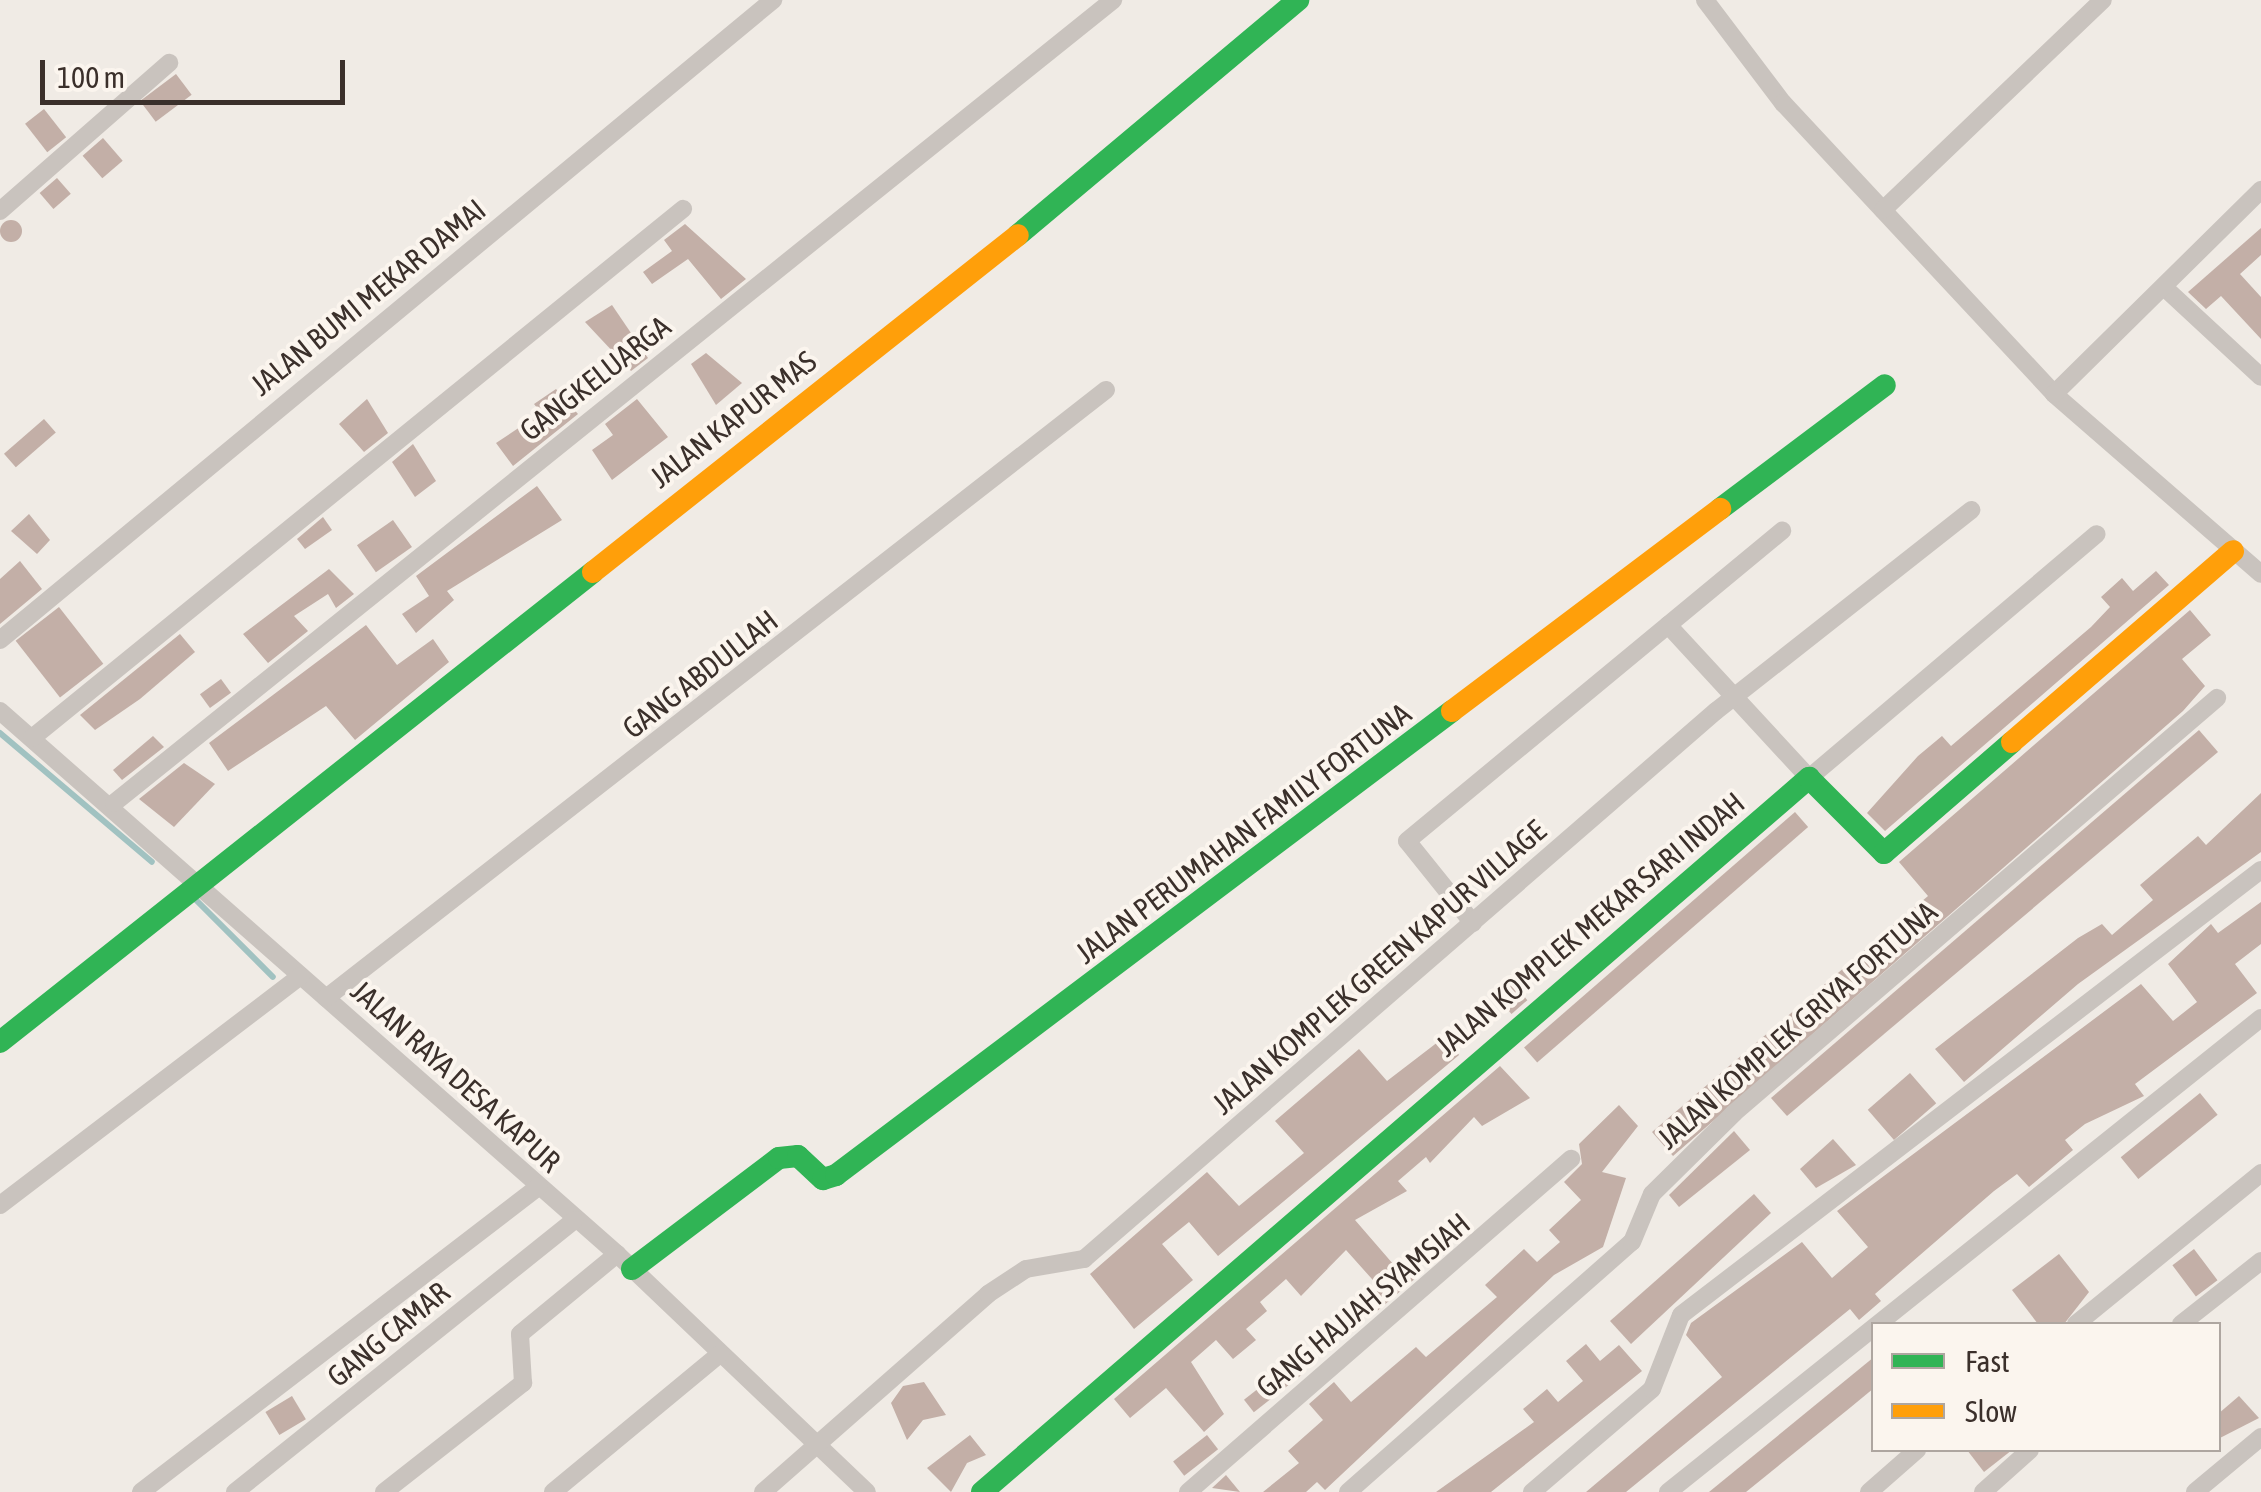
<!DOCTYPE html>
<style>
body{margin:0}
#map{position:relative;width:2261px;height:1492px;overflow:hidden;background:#f0ebe5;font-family:"Asap Condensed",sans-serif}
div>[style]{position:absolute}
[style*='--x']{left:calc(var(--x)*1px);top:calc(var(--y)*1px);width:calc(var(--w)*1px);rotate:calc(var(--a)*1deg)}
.stream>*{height:6px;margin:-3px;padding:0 3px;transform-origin:3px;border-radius:3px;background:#a1c2c1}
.building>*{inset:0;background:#c3afa7;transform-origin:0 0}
.round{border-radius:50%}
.street>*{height:18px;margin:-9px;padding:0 9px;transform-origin:9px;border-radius:9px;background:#c9c3be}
.fast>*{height:22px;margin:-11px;padding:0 11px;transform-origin:11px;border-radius:11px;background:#30b455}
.slow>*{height:22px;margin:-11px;padding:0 11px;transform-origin:11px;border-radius:11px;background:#ff9f0a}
span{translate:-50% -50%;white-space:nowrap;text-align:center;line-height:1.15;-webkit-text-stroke:8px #fbf5ee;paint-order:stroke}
.street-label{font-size:30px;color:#3b302b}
.legend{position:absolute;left:1871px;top:1322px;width:350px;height:130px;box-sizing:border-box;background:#fbf5ee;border:2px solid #aea6a0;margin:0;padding:12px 18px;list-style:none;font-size:30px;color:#3b302b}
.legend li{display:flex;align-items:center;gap:20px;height:50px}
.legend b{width:50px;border:2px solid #aea6a0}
.scale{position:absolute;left:40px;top:60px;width:305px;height:45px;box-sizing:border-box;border:5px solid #3b302b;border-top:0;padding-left:12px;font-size:30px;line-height:35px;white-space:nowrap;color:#3b302b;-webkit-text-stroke:8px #fbf5ee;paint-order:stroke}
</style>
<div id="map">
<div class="stream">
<div style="--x:0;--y:733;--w:199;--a:40.3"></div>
<div style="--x:195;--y:899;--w:110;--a:45"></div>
</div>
<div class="building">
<div style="left:176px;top:74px;width:26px;height:45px;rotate:53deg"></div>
<div style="left:44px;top:109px;width:36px;height:24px;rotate:52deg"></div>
<div style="left:103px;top:138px;width:30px;height:27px;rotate:49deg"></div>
<div style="left:57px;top:178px;width:21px;height:23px;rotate:49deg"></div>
<div class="round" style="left:0;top:220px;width:22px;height:22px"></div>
<div style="clip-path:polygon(685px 224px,746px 279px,721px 299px,688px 259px,652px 284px,643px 272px,672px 251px,664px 240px)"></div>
<div style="clip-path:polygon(2261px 228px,2261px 255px,2240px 274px,2261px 297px,2261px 339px,2221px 296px,2206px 309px,2188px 292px)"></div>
<div style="clip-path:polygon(612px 305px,648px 358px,631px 371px,585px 322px)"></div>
<div style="clip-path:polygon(706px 353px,742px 383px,716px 405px,691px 364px)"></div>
<div style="clip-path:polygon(556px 389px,578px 414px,513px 466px,496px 443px,541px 413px,534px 404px)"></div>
<div style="clip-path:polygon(367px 399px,388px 433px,364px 452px,339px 424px)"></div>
<div style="clip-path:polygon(637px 399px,668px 437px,612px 480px,592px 450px,613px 435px,605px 424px)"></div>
<div style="left:44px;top:419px;width:18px;height:53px;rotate:49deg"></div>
<div style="clip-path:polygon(413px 444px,436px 481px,415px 497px,392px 462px)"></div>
<div style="clip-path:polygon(537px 486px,562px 520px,447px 591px,454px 600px,416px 633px,402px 614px,429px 596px,416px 576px)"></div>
<div style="clip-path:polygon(29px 514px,50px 540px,37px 554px,11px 531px)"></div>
<div style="clip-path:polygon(323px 517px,332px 530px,305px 549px,297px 539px)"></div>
<div style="left:393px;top:520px;width:33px;height:44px;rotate:55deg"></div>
<div style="clip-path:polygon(20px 561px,42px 589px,0 624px,0 579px)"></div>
<div style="clip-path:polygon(329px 569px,354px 594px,336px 608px,328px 594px,294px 616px,308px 631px,268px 663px,243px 634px)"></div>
<div style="clip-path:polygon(2156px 571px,2169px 585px,1885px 831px,1867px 813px,1918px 756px,1942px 736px,1951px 746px,2091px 627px,2110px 607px,2101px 597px,2122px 578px,2133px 591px)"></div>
<div style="left:59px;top:607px;width:72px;height:55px;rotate:52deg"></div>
<div style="clip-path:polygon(2190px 610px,2211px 635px,2182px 659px,2205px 686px,2183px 711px,1673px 1156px,1652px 1132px,1928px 896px,1899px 862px)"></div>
<div style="clip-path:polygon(366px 625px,397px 665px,433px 639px,449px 662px,355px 740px,326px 706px,228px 771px,209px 743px)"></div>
<div style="clip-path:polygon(180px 634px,195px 652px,140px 699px,95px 730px,80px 715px)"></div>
<div style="left:221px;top:679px;width:17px;height:26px;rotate:54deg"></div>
<div style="clip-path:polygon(2199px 730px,2218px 752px,1787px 1116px,1771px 1098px)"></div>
<div style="clip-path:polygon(153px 736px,164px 747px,122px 780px,113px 770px)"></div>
<div style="clip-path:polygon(184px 763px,215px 784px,174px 827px,139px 799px)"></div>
<div style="clip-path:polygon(2261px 793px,2261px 852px,2078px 984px,1964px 1082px,1935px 1049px,2078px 938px,2102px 924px,2112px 935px,2153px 900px,2140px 885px,2198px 836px,2206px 845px)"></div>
<div style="left:1795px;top:812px;width:20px;height:359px;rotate:49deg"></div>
<div style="clip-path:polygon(2261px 902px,2261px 944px,2235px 964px,2257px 993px,2135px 1084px,2144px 1096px,2085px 1124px,2065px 1140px,2073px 1150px,2029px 1187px,2017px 1174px,1994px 1191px,1875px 1294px,1881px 1301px,1859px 1320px,1850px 1309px,1626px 1492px,1586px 1492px,1722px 1377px,1686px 1335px,1691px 1323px,1802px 1242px,1832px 1278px,1868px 1247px,1837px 1211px,2141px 984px,2173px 1021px,2197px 1002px,2168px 964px,2211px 924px,2218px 933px)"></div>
<div style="left:1509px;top:979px;width:28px;height:21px;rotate:49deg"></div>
<div style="clip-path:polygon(1447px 1035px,1459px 1055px,1218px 1256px,1189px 1222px,1162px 1244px,1193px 1280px,1134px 1329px,1090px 1274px,1207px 1172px,1239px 1206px,1277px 1175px,1304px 1153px,1275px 1121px,1359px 1049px,1387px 1081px)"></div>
<div style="clip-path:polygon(1500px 1066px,1530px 1098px,1482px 1126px,1474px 1117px,1430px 1163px,1426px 1157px,1398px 1181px,1407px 1191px,1355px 1220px,1400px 1272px,1407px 1265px,1417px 1277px,1376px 1312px,1366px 1300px,1380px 1288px,1346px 1250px,1301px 1296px,1286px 1279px,1260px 1302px,1267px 1311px,1246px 1329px,1256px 1340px,1233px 1359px,1216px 1340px,1191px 1362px,1224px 1414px,1204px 1432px,1166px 1388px,1130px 1418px,1114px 1399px)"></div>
<div style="left:1910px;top:1073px;width:40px;height:56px;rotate:49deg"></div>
<div style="left:2200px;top:1093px;width:28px;height:102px;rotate:51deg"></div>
<div style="clip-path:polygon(1619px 1105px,1638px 1126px,1602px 1172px,1626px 1178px,1603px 1247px,1554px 1275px,1325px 1490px,1317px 1482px,1306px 1492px,1263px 1492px,1299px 1463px,1288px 1451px,1323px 1420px,1309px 1404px,1334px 1382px,1351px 1402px,1416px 1347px,1426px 1357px,1497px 1297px,1485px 1285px,1524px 1249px,1537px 1262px,1560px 1242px,1549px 1230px,1581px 1200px,1564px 1182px,1582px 1164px,1579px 1144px)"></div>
<div style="clip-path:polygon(1734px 1131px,1750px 1150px,1679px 1207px,1669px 1195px)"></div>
<div style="clip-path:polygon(1833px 1139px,1856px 1165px,1816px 1188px,1800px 1169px)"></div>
<div style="clip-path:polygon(1754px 1194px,1771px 1213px,1631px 1344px,1610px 1321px)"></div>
<div style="left:2194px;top:1249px;width:39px;height:27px;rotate:53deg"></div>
<div style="clip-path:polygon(2059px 1254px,2089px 1292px,2064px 1324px,2038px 1324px,2012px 1290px)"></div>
<div style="clip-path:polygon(1586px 1344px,1600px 1361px,1619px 1345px,1642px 1371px,1491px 1492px,1436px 1492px,1534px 1422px,1523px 1409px,1547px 1389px,1558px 1402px,1583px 1381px,1566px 1361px)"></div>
<div style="clip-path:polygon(1874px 1357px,1874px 1388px,1851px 1407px,1746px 1492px,1709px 1492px)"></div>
<div style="left:1296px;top:1359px;width:16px;height:66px;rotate:52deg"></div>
<div style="clip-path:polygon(924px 1382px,946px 1415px,923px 1420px,907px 1440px,891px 1403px,903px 1386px)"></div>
<div style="left:292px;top:1396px;width:27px;height:31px;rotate:59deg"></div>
<div style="clip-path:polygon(2239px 1396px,2259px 1418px,2218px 1439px,2218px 1414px)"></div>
<div style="clip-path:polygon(970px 1435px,986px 1455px,967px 1463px,951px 1492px,927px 1468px)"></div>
<div style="left:1207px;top:1435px;width:18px;height:43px;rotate:52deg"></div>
<div style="clip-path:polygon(1967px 1450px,2012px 1450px,1984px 1472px)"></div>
<div style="clip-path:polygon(1226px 1475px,1240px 1492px,1212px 1488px)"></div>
</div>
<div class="street">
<div style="--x:1705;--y:0;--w:129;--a:52.9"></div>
<div style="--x:1783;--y:103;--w:398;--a:47"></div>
<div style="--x:2054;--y:394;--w:274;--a:41"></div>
<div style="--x:1883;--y:210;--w:304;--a:-43.7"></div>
<div style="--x:0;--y:211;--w:225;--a:-41.2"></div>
<div style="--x:2166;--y:289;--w:129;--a:42.8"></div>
<div style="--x:2054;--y:394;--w:291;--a:-44.6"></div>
<div style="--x:1668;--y:625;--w:208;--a:47.3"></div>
<div style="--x:1809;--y:778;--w:377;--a:-40.3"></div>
<div style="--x:0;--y:640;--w:1004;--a:-39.62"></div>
<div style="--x:0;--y:711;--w:822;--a:41.35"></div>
<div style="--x:617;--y:1254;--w:345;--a:43.6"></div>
<div style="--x:32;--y:738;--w:839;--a:-39.1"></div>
<div style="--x:114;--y:803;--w:1282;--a:-38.79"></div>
<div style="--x:1473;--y:923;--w:105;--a:-128.8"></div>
<div style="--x:1407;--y:841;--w:487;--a:-39.6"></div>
<div style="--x:326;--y:998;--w:989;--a:-37.94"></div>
<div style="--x:0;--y:1205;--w:378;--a:-37.3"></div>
<div style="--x:2076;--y:1324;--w:239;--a:-39.2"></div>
<div style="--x:2181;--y:1324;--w:102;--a:-38.2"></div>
<div style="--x:141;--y:1492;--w:501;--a:-37.53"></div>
<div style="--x:235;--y:1492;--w:435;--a:-38.7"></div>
<div style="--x:384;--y:1492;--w:177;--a:-38.1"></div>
<div style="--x:523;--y:1383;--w:49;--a:-93.5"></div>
<div style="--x:520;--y:1334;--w:126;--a:-39.5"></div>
<div style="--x:553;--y:1492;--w:217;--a:-39.6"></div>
<div style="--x:763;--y:1492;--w:300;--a:-41.3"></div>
<div style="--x:988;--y:1294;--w:45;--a:-33.3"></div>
<div style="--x:1026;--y:1269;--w:59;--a:-9.8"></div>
<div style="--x:1084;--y:1259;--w:836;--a:-40.93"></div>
<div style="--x:1716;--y:711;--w:325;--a:-38.2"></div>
<div style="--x:1188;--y:1492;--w:508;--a:-41.01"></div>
<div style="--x:1348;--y:1492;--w:378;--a:-41.4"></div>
<div style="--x:1632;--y:1242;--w:52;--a:-67.4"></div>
<div style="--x:1652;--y:1194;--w:115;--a:-44.6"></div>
<div style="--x:1734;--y:1113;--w:637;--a:-40.67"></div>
<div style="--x:1532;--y:1492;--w:158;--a:-40.6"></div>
<div style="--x:1652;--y:1389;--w:79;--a:-68.6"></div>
<div style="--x:1681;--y:1315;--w:731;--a:-37.5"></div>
<div style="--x:1668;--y:1492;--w:759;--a:-38.64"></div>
<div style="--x:1869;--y:1492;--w:64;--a:-41.2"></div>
<div style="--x:1983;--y:1492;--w:63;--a:-41.8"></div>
<div style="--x:2195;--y:1492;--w:86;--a:-39.8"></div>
</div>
<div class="fast">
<div style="--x:1018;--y:235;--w:366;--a:-40"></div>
<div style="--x:1720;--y:509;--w:206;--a:-36.9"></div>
<div style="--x:0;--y:1042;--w:757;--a:-38.4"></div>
<div style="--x:632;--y:1269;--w:184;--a:-37.1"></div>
<div style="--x:779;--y:1158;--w:19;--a:-6"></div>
<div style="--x:798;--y:1156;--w:34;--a:43"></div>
<div style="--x:823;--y:1179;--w:14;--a:-17"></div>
<div style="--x:836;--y:1175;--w:771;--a:-36.99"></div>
<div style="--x:982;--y:1492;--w:1093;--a:-40.81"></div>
<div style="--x:1809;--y:778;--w:106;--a:45"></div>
<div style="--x:1884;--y:853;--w:169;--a:-40.9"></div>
</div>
<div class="slow">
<div style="--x:593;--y:572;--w:542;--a:-38.41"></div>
<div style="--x:1452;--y:711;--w:336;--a:-37"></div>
<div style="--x:2012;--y:742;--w:292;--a:-40.8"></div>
</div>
<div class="street-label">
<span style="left:368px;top:297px;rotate:-39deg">JALAN BUMI MEKAR DAMAI</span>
<span style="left:595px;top:378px;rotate:-38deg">GANGKELUARGA</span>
<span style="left:733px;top:419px;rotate:-38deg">JALAN KAPUR MAS</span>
<span style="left:700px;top:674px;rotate:-38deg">GANG ABDULLAH</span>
<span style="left:1243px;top:833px;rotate:-37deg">JALAN PERUMAHAN FAMILY FORTUNA</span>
<span style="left:1590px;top:924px;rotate:-40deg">JALAN KOMPLEK MEKAR SARI INDAH</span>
<span style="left:1379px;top:967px;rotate:-41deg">JALAN KOMPLEK GREEN KAPUR VILLAGE</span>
<span style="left:1797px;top:1025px;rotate:-41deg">JALAN KOMPLEK GRIYA FORTUNA</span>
<span style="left:456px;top:1076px;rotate:42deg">JALAN RAYA DESA KAPUR</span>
<span style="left:1363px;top:1305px;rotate:-40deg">GANG HAJJAH SYAMSIAH</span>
<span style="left:388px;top:1334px;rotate:-39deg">GANG CAMAR</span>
</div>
<ul class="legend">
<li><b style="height:12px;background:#30b455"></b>Fast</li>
<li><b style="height:12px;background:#ff9f0a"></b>Slow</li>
</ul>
<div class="scale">100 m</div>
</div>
